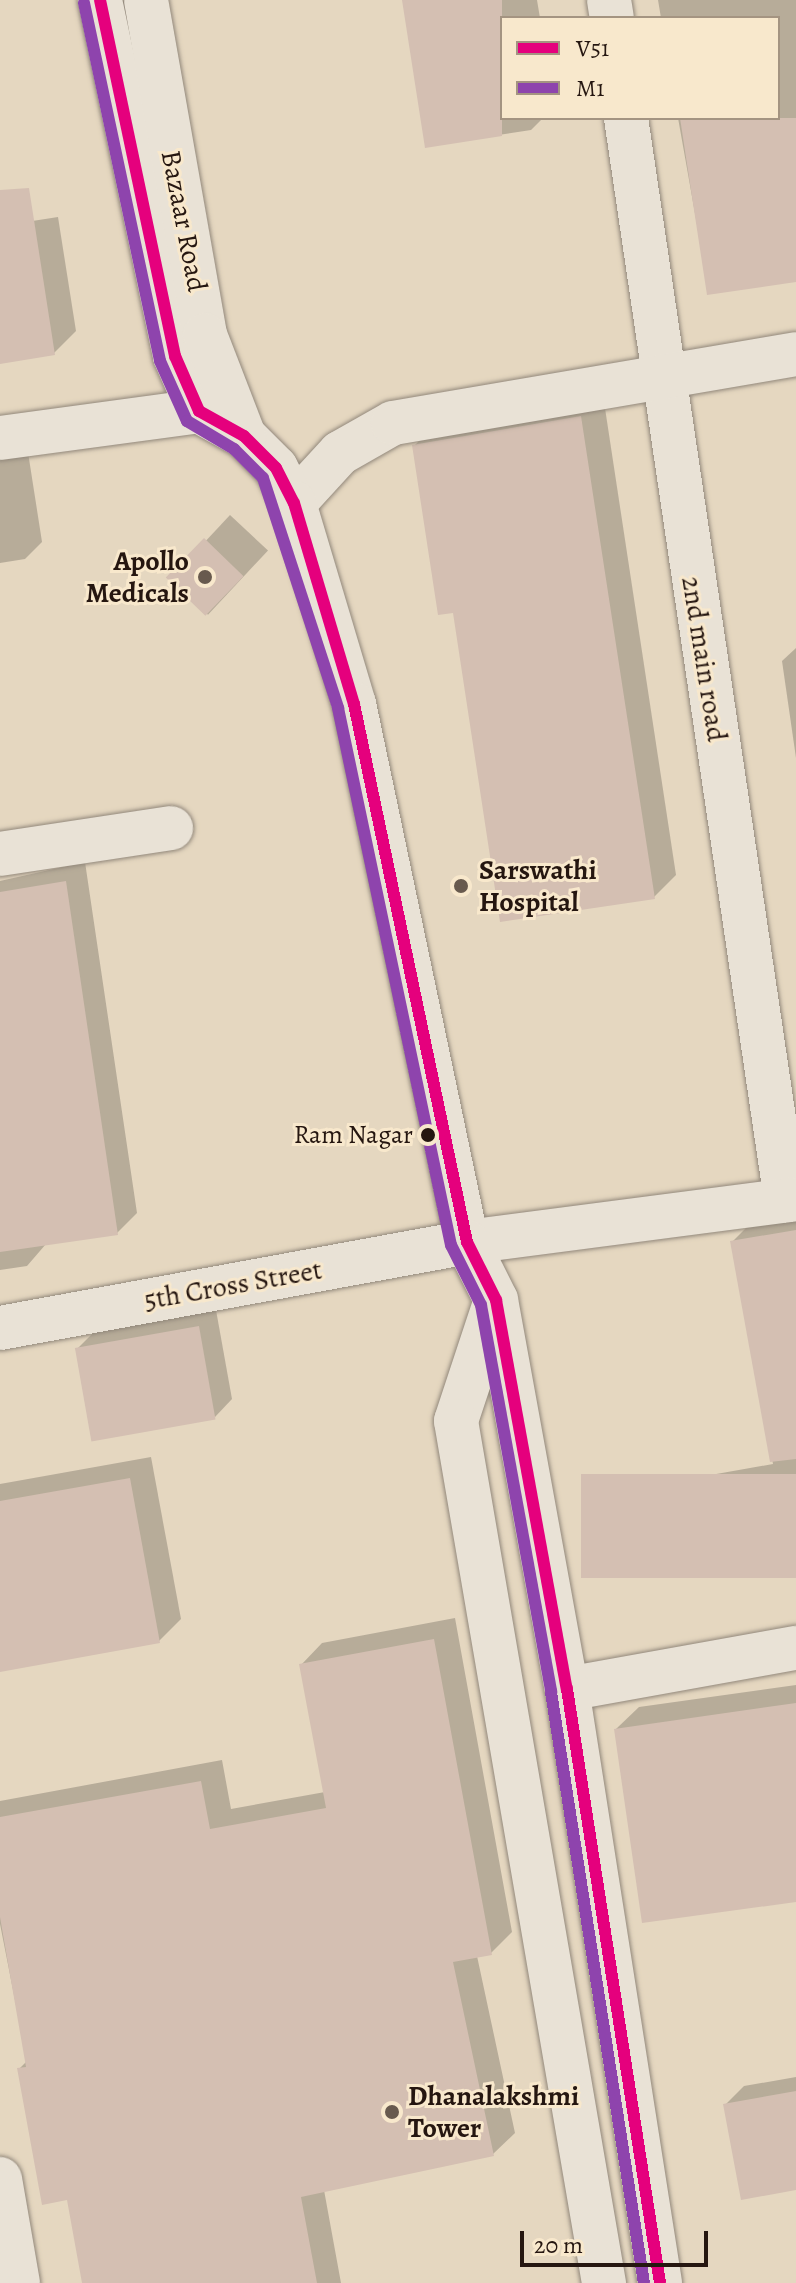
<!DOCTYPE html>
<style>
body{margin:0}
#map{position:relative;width:796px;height:2283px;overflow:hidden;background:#e5d7c0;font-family:Alegreya,serif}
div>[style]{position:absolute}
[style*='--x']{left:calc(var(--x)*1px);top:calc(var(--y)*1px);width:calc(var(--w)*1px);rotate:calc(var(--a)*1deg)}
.shadow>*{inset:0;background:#0003;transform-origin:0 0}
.building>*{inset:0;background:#d4bfb2;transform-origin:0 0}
.roads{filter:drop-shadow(0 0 2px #92887b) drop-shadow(0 0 2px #92887b)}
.minor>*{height:44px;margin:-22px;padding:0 22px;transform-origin:22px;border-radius:22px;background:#e9e2d6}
.secondary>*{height:44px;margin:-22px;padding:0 22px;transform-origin:22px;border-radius:22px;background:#e9e2d6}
.bus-1>*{height:12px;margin:-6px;padding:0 6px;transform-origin:6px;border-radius:6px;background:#e5007d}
.bus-2>*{height:12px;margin:-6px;padding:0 6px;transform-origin:6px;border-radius:6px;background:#8e44ad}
.dots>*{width:22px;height:22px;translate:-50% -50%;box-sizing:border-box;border:4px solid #f8e8cc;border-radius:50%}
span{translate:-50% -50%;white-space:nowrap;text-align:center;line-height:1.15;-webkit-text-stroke:6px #f8e8cc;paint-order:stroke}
.bus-label{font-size:26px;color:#251610}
.right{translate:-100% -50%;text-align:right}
.street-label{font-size:28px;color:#251610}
.poi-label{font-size:28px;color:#251610;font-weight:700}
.left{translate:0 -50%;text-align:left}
.legend{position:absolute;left:500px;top:16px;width:280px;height:104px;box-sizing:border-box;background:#f8e8cc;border:2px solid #a49481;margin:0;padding:10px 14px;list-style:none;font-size:24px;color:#251610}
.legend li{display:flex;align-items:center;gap:16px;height:40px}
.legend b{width:40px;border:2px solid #a49481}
.scale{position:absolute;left:520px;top:2231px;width:188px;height:36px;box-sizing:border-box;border:4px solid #251610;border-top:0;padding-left:10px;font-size:24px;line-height:28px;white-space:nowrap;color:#251610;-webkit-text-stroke:6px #f8e8cc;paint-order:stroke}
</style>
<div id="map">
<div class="shadow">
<div style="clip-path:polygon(404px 0,537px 0,540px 18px,502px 18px,502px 118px,543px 118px,531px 130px,426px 146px)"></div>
<div style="clip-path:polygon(658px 0,796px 0,796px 280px,709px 292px,678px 118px,778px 118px,778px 18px,661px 18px)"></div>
<div style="clip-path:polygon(58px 217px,76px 331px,54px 353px,0 361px,0 226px)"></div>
<div style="clip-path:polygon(603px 395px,676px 875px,654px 897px,454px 611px,414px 446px,436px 424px)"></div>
<div style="clip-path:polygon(27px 446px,42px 542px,25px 559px,0 563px,0 450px)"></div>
<div style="left:230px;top:515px;width:52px;height:88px;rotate:43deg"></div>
<div style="clip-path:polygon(796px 648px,796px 758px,782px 661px)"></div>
<div style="clip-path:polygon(85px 862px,137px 1213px,117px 1233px,46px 1244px,27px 1266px,0 1270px,0 881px)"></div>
<div style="clip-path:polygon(796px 1216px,796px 1576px,586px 1512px,604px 1494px,773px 1464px,732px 1242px,750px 1224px)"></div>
<div style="clip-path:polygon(216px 1310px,232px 1399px,215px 1417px,77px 1349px,94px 1332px)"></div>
<div style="clip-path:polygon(151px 1457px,181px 1619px,159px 1641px,0 1670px,0 1484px)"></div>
<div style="clip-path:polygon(455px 1618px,512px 1932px,491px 1953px,477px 1956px,515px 2133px,493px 2154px,324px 2190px,341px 2283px,84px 2283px,69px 2198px,19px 2069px,27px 2061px,0 1924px,0 1801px,222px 1760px,231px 1809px,325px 1792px,301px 1665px,322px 1643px)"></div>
<div style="clip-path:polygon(796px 1685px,796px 1900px,616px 1729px,639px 1707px)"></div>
<div style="clip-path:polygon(796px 2077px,796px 2188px,725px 2105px,744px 2086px)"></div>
</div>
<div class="building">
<div style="clip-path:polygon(402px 0,502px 0,502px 136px,425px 148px)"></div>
<div style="clip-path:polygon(680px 118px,796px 118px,796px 282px,707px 295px)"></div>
<div style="clip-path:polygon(29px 188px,55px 355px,0 364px,0 190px)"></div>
<div style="clip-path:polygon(581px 416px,655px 899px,500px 922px,453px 613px,438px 615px,412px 445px)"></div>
<div style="left:204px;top:538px;width:55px;height:55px;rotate:44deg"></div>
<div style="clip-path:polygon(66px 881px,118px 1235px,0 1252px,0 892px)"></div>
<div style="clip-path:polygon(796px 1230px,796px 1459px,770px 1462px,730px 1241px)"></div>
<div style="left:199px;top:1326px;width:95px;height:126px;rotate:80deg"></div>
<div style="left:796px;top:1474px;width:104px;height:215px;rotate:90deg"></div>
<div style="clip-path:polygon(130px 1478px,160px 1643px,0 1672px,0 1501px)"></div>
<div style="clip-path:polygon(434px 1639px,492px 1955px,453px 1962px,494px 2156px,301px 2197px,317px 2283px,82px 2283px,67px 2200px,42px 2205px,17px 2068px,26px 2067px,0 1917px,0 1817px,201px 1781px,210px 1829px,326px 1808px,299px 1664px)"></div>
<div style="clip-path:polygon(796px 1703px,796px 1902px,642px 1923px,614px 1729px)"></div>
<div style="clip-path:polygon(796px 2091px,796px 2190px,741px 2200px,723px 2104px)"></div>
</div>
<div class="roads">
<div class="minor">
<div style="--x:609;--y:0;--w:18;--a:81"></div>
<div style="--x:626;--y:118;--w:1094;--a:81.59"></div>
<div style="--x:0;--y:438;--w:201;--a:-7.7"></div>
<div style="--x:294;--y:503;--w:68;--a:-47.4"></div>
<div style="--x:340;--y:453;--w:61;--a:-29.5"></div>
<div style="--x:393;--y:423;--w:409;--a:-9.7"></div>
<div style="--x:0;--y:854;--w:173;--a:-8.6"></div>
<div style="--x:0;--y:1328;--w:475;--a:-10.4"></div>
<div style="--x:467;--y:1242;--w:332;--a:-7.4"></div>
<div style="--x:567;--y:1689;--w:233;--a:-10.2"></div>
<div style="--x:0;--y:2179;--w:106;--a:80.2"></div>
</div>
<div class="secondary">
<div style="--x:100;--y:0;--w:364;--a:78.1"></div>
<div style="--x:175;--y:356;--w:60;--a:66.4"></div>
<div style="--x:199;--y:411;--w:51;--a:29.1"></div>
<div style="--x:244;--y:436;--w:45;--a:45"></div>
<div style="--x:276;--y:468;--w:39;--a:63"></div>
<div style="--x:294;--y:503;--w:210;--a:73.4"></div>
<div style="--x:354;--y:704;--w:550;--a:78.14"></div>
<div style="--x:467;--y:1242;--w:65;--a:63.4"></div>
<div style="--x:496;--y:1300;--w:395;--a:79.7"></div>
<div style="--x:567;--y:1689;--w:601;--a:81.1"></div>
<div style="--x:146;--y:0;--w:340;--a:80"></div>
<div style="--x:205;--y:335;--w:108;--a:68.9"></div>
<div style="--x:494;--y:1306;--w:121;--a:108.3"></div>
<div style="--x:456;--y:1421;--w:875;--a:80.26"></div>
</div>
</div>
<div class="bus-1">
<div style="--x:100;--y:0;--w:364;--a:78.1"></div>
<div style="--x:175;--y:356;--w:60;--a:66.4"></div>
<div style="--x:199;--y:411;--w:51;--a:29.1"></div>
<div style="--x:244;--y:436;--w:45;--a:45"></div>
<div style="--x:276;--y:468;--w:39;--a:63"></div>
<div style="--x:294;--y:503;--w:210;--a:73.4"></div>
<div style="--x:354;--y:704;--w:550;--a:78.14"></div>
<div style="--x:467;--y:1242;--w:65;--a:63.4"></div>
<div style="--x:496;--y:1300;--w:395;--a:79.7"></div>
<div style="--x:567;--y:1689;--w:601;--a:81.1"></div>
</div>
<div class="bus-2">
<div style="--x:84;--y:3;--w:366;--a:78"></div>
<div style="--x:160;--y:361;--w:66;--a:65.8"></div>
<div style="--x:187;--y:421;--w:55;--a:30.8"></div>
<div style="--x:234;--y:449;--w:41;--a:45"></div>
<div style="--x:263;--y:478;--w:242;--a:71.9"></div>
<div style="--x:338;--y:708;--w:549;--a:78.12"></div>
<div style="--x:451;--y:1245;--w:67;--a:63.4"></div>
<div style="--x:481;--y:1305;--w:393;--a:79.7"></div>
<div style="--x:551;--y:1692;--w:598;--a:81.06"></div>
</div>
<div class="dots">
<div style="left:205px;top:577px;background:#685a4e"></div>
<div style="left:461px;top:886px;background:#685a4e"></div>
<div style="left:428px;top:1135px;background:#251610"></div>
<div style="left:392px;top:2112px;background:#685a4e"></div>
</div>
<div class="bus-label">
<span class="right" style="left:413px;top:1135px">Ram Nagar</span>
</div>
<div class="street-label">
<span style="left:184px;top:221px;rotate:79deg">Bazaar Road</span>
<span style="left:704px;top:659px;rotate:81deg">2nd main road</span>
<span style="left:233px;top:1285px;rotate:-10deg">5th Cross Street</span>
</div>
<div class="poi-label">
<span class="right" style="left:189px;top:577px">Apollo<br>Medicals</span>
<span class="left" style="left:479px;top:886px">Sarswathi<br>Hospital</span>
<span class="left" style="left:408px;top:2112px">Dhanalakshmi<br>Tower</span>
</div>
<ul class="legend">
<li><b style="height:10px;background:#e5007d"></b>V51</li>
<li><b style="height:10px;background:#8e44ad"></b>M1</li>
</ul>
<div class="scale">20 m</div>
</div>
